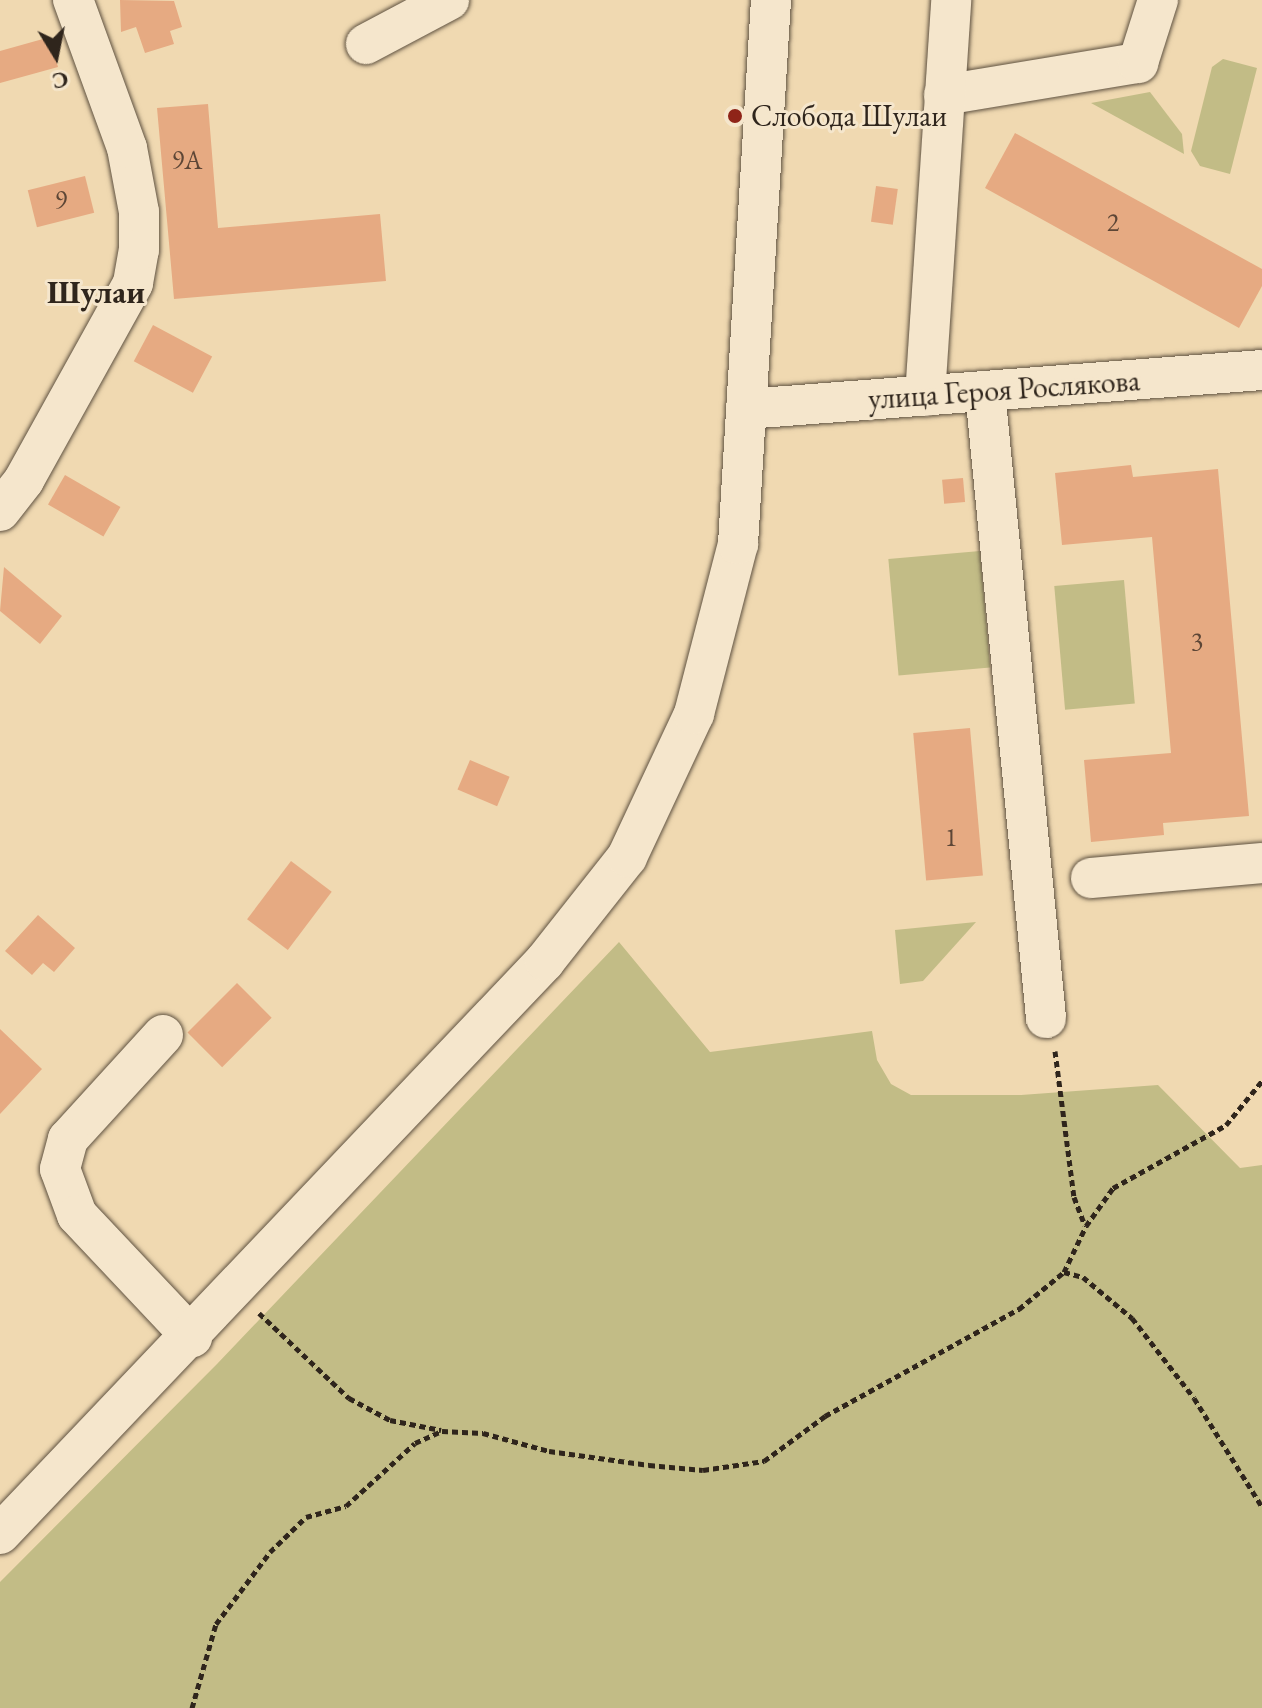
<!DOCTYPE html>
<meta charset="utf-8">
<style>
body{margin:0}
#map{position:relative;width:1262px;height:1708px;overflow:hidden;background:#f0d9b1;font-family:"EB Garamond",serif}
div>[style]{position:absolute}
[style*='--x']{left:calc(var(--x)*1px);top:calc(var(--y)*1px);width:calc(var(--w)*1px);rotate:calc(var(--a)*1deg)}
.green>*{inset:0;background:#c2bc86;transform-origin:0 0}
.building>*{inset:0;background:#e6aa82;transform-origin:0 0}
.path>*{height:5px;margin-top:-2.5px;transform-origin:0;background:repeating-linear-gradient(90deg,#2f251c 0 6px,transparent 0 10px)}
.roads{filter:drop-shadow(0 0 2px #5f5241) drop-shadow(0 0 2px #5f5241)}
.minor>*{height:40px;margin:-20px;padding:0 20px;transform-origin:20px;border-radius:20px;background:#f5e6cc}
.dots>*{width:22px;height:22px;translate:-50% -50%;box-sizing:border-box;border:4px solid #f5e6cc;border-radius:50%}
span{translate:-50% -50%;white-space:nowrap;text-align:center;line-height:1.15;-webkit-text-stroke:6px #f5e6cc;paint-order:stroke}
.number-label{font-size:26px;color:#5d4636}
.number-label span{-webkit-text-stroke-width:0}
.poi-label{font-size:30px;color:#2f251c}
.left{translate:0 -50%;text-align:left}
.street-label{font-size:30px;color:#2f251c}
.neighbourhood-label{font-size:32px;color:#2f251c;font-weight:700}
.north{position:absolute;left:16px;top:16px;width:80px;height:80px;-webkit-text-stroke:6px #f5e6cc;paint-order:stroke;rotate:170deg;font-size:22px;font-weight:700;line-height:32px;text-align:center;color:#2f251c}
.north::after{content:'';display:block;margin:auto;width:28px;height:36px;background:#2f251c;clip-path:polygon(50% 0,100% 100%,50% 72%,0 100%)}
</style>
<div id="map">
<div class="green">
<div style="clip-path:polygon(1223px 59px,1257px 68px,1230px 174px,1200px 166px,1191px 151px,1212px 67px)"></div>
<div style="clip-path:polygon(1150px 92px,1182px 134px,1184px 154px,1091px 103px)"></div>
<div style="left:980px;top:551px;width:117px;height:92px;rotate:85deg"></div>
<div style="left:1124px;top:580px;width:124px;height:70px;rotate:85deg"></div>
<div style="clip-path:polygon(976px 922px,923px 981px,900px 984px,895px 930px)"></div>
<div style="clip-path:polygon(619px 942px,710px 1052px,872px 1031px,877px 1060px,891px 1084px,911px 1095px,1021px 1095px,1158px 1085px,1240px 1168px,1262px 1165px,1262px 1708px,0 1708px,0 1582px,217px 1364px)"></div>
</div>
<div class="building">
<div style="clip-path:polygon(120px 0,174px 1px,182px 27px,170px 31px,174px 44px,145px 53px,136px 27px,121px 32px)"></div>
<div style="clip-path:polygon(50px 37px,58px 67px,0 83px,0 51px)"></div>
<div style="clip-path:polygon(208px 104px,218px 228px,380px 214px,386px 281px,174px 299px,157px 108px)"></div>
<div style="clip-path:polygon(1015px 133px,1262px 269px,1262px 286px,1239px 328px,985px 188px)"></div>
<div style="left:85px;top:176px;width:38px;height:59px;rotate:76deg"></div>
<div style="left:876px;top:186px;width:22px;height:36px;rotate:8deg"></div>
<div style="left:153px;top:325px;width:67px;height:41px;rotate:28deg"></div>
<div style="clip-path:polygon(1131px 465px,1133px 477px,1218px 469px,1249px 816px,1163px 823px,1164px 835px,1091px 842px,1084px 760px,1171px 753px,1152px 537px,1062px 545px,1055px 473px)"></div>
<div style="left:65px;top:475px;width:64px;height:34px;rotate:30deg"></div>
<div style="left:963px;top:478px;width:24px;height:21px;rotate:85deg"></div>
<div style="clip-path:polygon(4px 567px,62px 616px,40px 644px,0 611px)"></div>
<div style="left:970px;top:728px;width:148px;height:57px;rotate:85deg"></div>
<div style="left:470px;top:760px;width:43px;height:32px;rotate:23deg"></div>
<div style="left:291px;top:861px;width:51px;height:73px;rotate:37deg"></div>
<div style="clip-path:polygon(38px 915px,75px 948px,54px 972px,43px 963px,32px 975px,5px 951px)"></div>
<div style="left:237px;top:983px;width:49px;height:70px;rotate:45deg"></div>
<div style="clip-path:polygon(0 1029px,42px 1069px,0 1114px)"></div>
</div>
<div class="path">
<div style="--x:1055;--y:1051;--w:147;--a:82.6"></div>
<div style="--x:1074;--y:1197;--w:30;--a:69"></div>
<div style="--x:1064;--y:1272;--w:51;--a:-64.4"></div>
<div style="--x:1086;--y:1226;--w:47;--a:-54.6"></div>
<div style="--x:1113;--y:1188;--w:129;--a:-29.1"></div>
<div style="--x:1226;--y:1125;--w:57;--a:-50.7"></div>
<div style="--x:259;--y:1313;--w:124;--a:43.4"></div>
<div style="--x:349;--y:1398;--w:47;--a:28.2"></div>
<div style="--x:390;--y:1420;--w:52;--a:11.1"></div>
<div style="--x:192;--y:1708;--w:87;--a:-74.1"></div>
<div style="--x:216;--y:1624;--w:90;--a:-53.1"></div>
<div style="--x:270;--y:1552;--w:50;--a:-44.2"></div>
<div style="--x:306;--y:1517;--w:41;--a:-15.4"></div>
<div style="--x:346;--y:1506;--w:93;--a:-42.4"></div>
<div style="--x:415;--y:1443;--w:30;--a:-24"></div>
<div style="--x:442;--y:1431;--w:41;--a:2.8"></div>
<div style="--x:483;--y:1433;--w:68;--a:15.3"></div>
<div style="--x:549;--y:1451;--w:101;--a:8"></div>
<div style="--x:649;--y:1465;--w:54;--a:5.3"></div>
<div style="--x:703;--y:1470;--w:62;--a:-8.4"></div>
<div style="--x:764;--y:1461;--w:76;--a:-36.4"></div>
<div style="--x:825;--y:1416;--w:222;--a:-28.9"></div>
<div style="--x:1019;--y:1309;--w:58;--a:-39.4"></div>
<div style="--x:1064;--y:1272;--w:20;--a:15"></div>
<div style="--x:1083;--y:1277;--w:64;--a:39.9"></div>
<div style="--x:1132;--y:1318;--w:101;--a:52.2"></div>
<div style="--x:1194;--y:1398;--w:128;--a:58"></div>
</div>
<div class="roads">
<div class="minor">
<div style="--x:366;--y:44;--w:94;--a:-27.9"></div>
<div style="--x:944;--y:95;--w:197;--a:-9.4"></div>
<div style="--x:1138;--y:63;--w:66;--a:-72.4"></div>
<div style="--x:985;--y:391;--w:630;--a:84.44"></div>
<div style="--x:925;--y:396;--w:397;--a:-86.2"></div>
<div style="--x:746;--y:409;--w:517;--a:-4.32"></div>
<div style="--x:0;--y:511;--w:39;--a:-52"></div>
<div style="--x:24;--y:480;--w:225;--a:-61"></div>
<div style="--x:133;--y:283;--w:34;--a:-80"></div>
<div style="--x:139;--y:250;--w:38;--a:-90"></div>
<div style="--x:139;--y:212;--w:65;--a:-100.6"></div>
<div style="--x:127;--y:148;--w:158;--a:-110"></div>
<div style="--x:1091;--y:878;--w:172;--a:-5"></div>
<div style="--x:163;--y:1035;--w:141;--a:132.4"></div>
<div style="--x:68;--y:1139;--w:31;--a:105"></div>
<div style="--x:60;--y:1169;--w:49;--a:69.7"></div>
<div style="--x:77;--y:1215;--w:168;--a:46.7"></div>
<div style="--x:0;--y:1534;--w:791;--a:-46.43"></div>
<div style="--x:545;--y:961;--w:132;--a:-51.7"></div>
<div style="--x:627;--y:857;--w:158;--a:-64.9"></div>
<div style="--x:694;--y:714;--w:176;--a:-75.5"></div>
<div style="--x:738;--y:544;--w:545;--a:-86.53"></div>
</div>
</div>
<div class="dots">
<div style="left:735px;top:116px;background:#8f2418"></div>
</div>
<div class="number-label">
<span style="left:187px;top:161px">9А</span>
<span style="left:61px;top:201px">9</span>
<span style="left:1113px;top:223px">2</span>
<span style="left:1197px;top:642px">3</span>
<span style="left:951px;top:838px">1</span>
</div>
<div class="poi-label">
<span class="left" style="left:751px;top:116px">Слобода Шулаи</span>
</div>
<div class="street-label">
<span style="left:1004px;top:390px;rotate:-4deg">улица Героя Рослякова</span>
</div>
<div class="neighbourhood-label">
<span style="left:96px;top:292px">Шулаи</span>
</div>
<div class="north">С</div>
</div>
